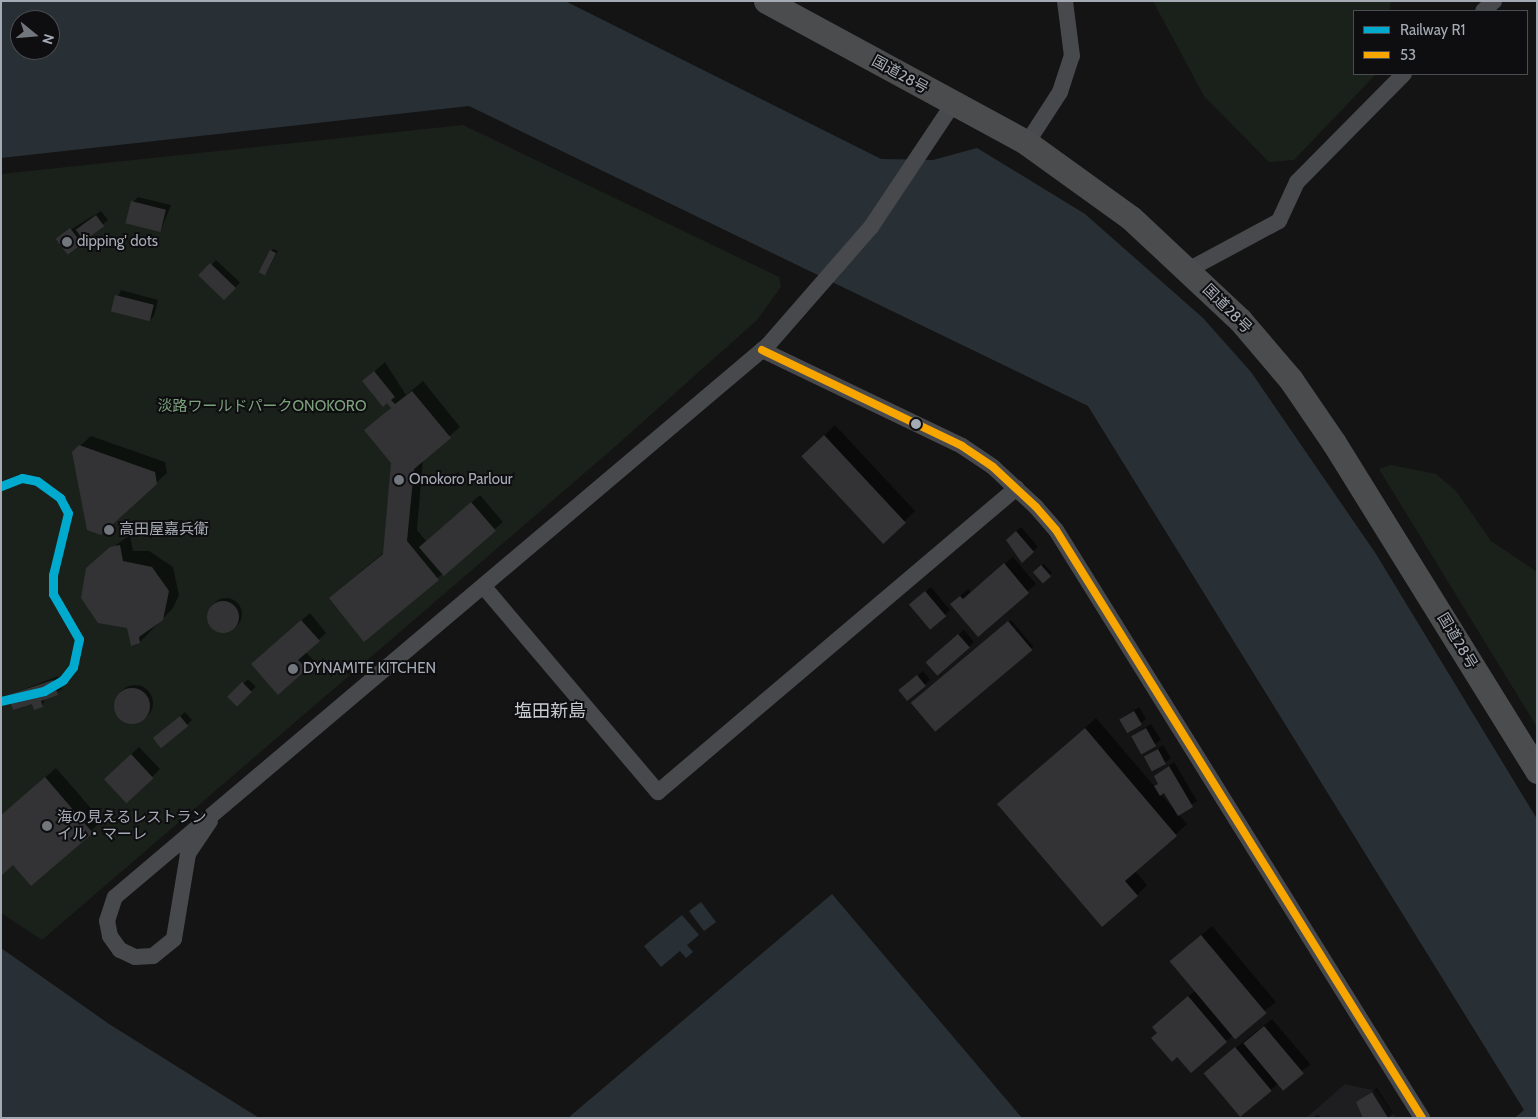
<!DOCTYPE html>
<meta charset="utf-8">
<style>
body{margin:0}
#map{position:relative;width:1538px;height:1119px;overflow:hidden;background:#141414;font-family:Cabin,"Noto Sans JP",sans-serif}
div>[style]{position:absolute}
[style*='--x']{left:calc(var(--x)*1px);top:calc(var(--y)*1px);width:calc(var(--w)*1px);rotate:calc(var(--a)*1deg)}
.built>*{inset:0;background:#1e1e20}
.green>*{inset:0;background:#1a211b}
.water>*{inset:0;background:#283035;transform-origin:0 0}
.shadow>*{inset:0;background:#0007;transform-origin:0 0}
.round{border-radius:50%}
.building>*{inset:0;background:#333335;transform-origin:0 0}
.minor>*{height:16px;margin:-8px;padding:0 8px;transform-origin:8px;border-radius:8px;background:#48494d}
.highway>*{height:25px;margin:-12.5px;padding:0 12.5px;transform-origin:12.5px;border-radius:12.5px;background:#4b4c4e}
.bus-1>*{height:8px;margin:-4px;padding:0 4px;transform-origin:4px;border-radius:4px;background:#f7a600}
.rail-1>*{height:9px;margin:-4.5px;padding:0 4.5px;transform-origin:4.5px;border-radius:4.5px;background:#00a9ce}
.dots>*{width:14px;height:14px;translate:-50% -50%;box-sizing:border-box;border:2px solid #0e0e10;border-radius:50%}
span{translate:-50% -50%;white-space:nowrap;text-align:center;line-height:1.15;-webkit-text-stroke:4px #0e0e10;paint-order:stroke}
.street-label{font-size:15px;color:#a5abb5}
.poi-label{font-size:15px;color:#a5abb5}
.left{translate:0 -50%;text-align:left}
.park-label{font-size:15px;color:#7ca07c}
.quarter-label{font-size:18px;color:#c6cad1}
.frame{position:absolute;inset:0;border:2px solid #a5abb5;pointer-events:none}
.legend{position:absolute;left:1353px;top:10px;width:175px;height:65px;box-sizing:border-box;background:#0e0e10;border:1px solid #4a4d52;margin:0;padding:6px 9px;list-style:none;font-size:15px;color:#a5abb5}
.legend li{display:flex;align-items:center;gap:10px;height:25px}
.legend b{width:25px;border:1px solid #4a4d52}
.north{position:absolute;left:10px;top:10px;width:50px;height:50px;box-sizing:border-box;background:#0e0e10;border:1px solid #4a4d52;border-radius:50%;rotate:107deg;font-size:14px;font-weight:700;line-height:20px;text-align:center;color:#a5abb5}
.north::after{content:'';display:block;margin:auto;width:18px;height:22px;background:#72767d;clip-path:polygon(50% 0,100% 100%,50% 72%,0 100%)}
</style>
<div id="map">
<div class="built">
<div style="clip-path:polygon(1345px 1084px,1377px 1091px,1396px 1118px,1306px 1118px)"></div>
</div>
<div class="green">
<div style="clip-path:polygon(1153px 1px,1391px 1px,1389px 11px,1354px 11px,1354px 74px,1375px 75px,1294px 160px,1269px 162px,1204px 96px)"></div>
<div style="clip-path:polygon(463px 125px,779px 277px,781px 287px,757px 320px,609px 452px,42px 940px,1px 913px,1px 174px)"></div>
<div style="clip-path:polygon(1391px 465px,1436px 474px,1456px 491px,1491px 541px,1537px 572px,1537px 727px,1379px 469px)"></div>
</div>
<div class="water">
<div style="clip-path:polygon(evenodd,1px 1px,565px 1px,881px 159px,933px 160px,977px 148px,1085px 214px,1203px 318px,1251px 372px,1376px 554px,1537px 819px,1537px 1118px,1515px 1118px,1524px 1110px,1088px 406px,469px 106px,1px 158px,1px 1px,20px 20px,50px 20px,50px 50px,20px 50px,20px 20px)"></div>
<div style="clip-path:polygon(832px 894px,1022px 1118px,568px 1118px)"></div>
<div style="left:701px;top:902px;width:25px;height:15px;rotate:53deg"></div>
<div style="clip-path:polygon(682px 915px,699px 935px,687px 945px,693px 952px,686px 958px,680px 951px,661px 967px,644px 946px)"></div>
<div style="clip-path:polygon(1px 948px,109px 1024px,259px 1118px,1px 1118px)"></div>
</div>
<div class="shadow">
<div style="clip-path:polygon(138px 197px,171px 205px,161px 230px,133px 202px)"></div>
<div style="clip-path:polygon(101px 211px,108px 220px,81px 243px,57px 238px)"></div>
<div style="clip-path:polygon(273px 249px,278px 251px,266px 274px,271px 251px)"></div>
<div style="left:216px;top:260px;width:33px;height:23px;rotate:43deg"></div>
<div style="clip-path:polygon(121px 290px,158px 300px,154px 316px,149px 321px,112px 311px)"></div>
<div style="clip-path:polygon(385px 362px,406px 395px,423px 381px,460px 427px,423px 459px,417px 530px,426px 541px,480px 495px,503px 522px,365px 640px,330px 598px,384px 552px,393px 463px,366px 430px,392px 407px,364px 381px)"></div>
<div style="clip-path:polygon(835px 425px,915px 511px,883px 542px,814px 445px)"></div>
<div style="clip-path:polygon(91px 436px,165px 462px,167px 473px,156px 483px,73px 452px)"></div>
<div style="clip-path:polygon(1021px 527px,1038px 547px,1033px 551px,1012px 535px)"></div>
<div style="clip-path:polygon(130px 535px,133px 551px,149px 551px,173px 567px,179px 595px,173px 608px,140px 642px,128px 627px,98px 558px)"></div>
<div style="clip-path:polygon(1013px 557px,1036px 584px,978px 635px,959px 597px,968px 589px,971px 593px)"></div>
<div style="left:1044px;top:564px;width:12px;height:13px;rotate:48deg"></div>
<div style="clip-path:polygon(931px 587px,950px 610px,930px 628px,916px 600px)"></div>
<div class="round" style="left:210px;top:598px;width:32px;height:32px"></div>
<div style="clip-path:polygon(310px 613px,326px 633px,306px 652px,314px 661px,306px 669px,260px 656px)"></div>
<div style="left:1011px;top:620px;width:35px;height:128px;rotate:50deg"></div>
<div style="clip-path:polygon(964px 630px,974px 642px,938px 674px,933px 657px)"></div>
<div style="clip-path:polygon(923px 671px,930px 680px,908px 699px,906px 686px)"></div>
<div style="clip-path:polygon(58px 676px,62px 689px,46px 698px,42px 706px,9px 695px)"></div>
<div style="left:248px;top:679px;width:11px;height:26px;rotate:45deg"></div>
<div class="round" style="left:117px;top:685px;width:36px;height:36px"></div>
<div style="clip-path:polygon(1139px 707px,1146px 719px,1128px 732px,1121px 719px)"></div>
<div style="clip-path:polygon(185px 712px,192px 720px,187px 725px,160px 733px)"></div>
<div style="clip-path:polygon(evenodd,1096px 718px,1155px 787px,1159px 783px,1155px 776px,1174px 762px,1197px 801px,1178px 814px,1187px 824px,1135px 871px,1147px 885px,1137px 895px,998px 804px,1096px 718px,1164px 791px,1173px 806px,1172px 807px,1161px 794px,1164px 791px)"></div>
<div style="left:1151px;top:724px;width:19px;height:22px;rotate:58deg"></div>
<div style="clip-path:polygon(1163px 745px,1171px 758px,1154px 771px,1146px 757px)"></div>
<div style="clip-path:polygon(139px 747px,160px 769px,152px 777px,113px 771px)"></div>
<div style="clip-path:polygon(56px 768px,102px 821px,31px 884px,13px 864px,1px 815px)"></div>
<div style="clip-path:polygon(1212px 926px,1276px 1002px,1226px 1041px,1158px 1032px,1161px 1019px,1195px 991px,1182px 952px)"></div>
<div style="clip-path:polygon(1272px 1019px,1311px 1065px,1278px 1084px,1242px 1116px,1213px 1066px)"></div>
<div style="clip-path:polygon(1377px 1088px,1393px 1113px,1389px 1118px,1367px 1118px,1357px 1102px)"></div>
<div style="clip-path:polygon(1317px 1115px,1323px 1118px,1313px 1118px)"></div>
</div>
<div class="building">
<div style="left:131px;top:201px;width:36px;height:23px;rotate:14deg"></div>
<div style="left:96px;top:215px;width:14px;height:25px;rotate:54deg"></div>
<div style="left:70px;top:228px;width:20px;height:18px;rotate:53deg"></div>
<div style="left:270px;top:250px;width:7px;height:25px;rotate:27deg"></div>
<div style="left:210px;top:263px;width:36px;height:17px;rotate:44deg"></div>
<div style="left:115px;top:295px;width:40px;height:17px;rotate:14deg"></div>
<div style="clip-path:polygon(374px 371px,395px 397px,391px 400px,395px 404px,412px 391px,451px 438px,414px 469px,407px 541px,439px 580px,364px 642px,329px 598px,383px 554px,391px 463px,364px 430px,391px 408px,387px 403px,383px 407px,362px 381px)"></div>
<div style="left:824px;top:435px;width:120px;height:31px;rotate:47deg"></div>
<div style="clip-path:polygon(79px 445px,155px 472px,157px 484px,101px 535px,87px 530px,72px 452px)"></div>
<div style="left:471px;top:502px;width:38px;height:69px;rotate:49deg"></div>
<div style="clip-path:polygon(1016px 531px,1034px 552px,1022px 563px,1006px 540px)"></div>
<div style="clip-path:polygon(120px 545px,123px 561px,152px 567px,169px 591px,163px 620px,139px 637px,140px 643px,131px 646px,127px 628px,98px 623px,81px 598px,86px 568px,110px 547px)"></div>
<div style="clip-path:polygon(1004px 563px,1029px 593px,978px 637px,950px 604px,960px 596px,963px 599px)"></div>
<div style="left:1041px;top:565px;width:15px;height:11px;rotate:48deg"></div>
<div style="left:925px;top:591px;width:33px;height:21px;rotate:50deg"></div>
<div class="round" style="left:207px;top:601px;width:32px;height:32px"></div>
<div style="clip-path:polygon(301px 620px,320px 641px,298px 660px,307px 669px,278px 695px,251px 664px)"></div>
<div style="left:1008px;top:621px;width:38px;height:127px;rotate:50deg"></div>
<div style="left:958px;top:634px;width:18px;height:43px;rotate:49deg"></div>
<div style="left:917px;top:675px;width:14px;height:24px;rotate:51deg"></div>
<div style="clip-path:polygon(53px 680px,58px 695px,41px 701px,43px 707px,34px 710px,32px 704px,13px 710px,8px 695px)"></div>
<div style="left:242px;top:682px;width:14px;height:21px;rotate:45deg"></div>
<div class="round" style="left:114px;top:688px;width:36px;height:36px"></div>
<div style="left:1134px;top:711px;width:16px;height:17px;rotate:60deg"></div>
<div style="left:180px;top:716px;width:13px;height:35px;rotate:51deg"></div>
<div style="clip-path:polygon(1085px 728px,1177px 836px,1125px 881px,1138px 896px,1102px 927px,997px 804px)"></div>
<div style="left:1146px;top:728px;width:21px;height:17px;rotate:61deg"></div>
<div style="left:1158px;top:749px;width:17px;height:16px;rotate:62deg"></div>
<div style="left:131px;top:754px;width:33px;height:37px;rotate:47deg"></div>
<div style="clip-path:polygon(1169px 766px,1193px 807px,1178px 816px,1164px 793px,1160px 796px,1154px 786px,1158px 784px,1154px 776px)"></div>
<div style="clip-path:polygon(45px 777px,93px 833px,31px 886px,13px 865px,1px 876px,1px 815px)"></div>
<div style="left:1201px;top:935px;width:102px;height:41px;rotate:50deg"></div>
<div style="clip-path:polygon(1188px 996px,1227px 1042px,1191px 1073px,1177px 1057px,1172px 1062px,1151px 1038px,1157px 1033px,1152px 1027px)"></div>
<div style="left:1264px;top:1026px;width:62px;height:27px;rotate:50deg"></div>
<div style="left:1235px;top:1047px;width:57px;height:41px;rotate:50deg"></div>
<div style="clip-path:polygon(1372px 1092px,1388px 1118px,1363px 1118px,1356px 1102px)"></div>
</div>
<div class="minor">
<div style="--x:1483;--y:11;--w:15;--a:-42"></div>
<div style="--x:1027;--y:143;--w:61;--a:-57.1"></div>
<div style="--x:1060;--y:92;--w:38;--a:-72"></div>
<div style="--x:1072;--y:56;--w:55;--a:-97.3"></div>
<div style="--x:1188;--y:270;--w:103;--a:-28.3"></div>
<div style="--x:1279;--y:221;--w:43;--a:-65.2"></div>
<div style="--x:1297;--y:182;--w:152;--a:-45.3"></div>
<div style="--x:762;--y:350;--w:222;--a:25.6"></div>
<div style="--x:962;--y:446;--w:37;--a:34"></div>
<div style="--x:993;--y:467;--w:59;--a:42.9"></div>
<div style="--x:1036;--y:507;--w:30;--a:49"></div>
<div style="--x:1056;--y:530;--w:693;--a:58.1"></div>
<div style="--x:484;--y:587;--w:269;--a:49.7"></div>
<div style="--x:658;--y:792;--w:470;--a:-40.3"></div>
<div style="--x:210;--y:821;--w:40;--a:124"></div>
<div style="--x:188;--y:854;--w:86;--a:99.4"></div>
<div style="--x:174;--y:939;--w:27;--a:141"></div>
<div style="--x:153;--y:956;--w:18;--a:177"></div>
<div style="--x:135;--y:957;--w:17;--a:-155"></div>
<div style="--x:120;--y:950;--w:17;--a:-126"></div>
<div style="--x:110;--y:936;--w:15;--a:-101"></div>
<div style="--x:107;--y:921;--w:25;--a:-72"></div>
<div style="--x:115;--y:897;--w:855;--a:-40.21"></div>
<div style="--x:768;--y:345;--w:157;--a:-48.9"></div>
<div style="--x:871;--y:227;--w:148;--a:-56.3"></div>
</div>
<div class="highway">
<div style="--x:766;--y:1;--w:297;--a:28.5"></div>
<div style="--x:1027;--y:143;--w:128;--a:35.8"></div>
<div style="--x:1131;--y:218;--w:149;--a:43.1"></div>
<div style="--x:1240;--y:320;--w:79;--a:49.6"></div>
<div style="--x:1291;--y:380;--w:76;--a:55.7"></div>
<div style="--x:1334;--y:443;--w:386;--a:58.2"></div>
</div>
<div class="bus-1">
<div style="--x:762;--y:350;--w:222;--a:25.6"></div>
<div style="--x:962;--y:446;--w:37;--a:34"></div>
<div style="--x:993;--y:467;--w:59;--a:42.9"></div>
<div style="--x:1036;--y:507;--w:30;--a:49"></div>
<div style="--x:1056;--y:530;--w:693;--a:58.1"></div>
</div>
<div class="rail-1">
<div style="--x:1;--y:486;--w:22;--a:-21"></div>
<div style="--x:22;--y:478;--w:15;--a:11"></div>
<div style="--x:37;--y:481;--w:29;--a:36"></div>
<div style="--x:60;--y:498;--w:17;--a:62"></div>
<div style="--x:68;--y:513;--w:64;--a:103.6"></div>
<div style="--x:53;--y:575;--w:19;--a:90"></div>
<div style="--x:53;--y:594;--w:52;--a:60"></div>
<div style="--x:79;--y:639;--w:29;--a:102"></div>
<div style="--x:73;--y:667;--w:16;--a:128"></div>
<div style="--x:63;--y:680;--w:22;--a:150"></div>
<div style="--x:44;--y:691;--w:44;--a:166.9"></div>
</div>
<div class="dots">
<div style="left:67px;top:242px;background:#72767d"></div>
<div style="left:916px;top:424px;background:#a5abb5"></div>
<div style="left:399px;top:480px;background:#72767d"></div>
<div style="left:109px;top:530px;background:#72767d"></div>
<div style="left:293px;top:669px;background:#72767d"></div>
<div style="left:47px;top:826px;background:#72767d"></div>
</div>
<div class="street-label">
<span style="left:900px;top:75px;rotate:29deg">国道28号</span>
<span style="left:1227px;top:309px;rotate:45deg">国道28号</span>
<span style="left:1457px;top:641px;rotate:59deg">国道28号</span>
</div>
<div class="poi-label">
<span class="left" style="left:77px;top:242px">dipping' dots</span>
<span class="left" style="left:409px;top:480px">Onokoro Parlour</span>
<span class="left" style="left:119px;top:530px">高田屋嘉兵衛</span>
<span class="left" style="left:303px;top:669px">DYNAMITE KITCHEN</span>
<span class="left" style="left:57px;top:826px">海の見えるレストラン<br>イル・マーレ</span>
</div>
<div class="park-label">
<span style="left:262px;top:407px">淡路ワールドパークONOKORO</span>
</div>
<div class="quarter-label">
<span style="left:550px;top:711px">塩田新島</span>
</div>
<div class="frame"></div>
<ul class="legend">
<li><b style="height:6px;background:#00a9ce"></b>Railway R1</li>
<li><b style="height:6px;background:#f7a600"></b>53</li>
</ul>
<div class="north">N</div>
</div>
